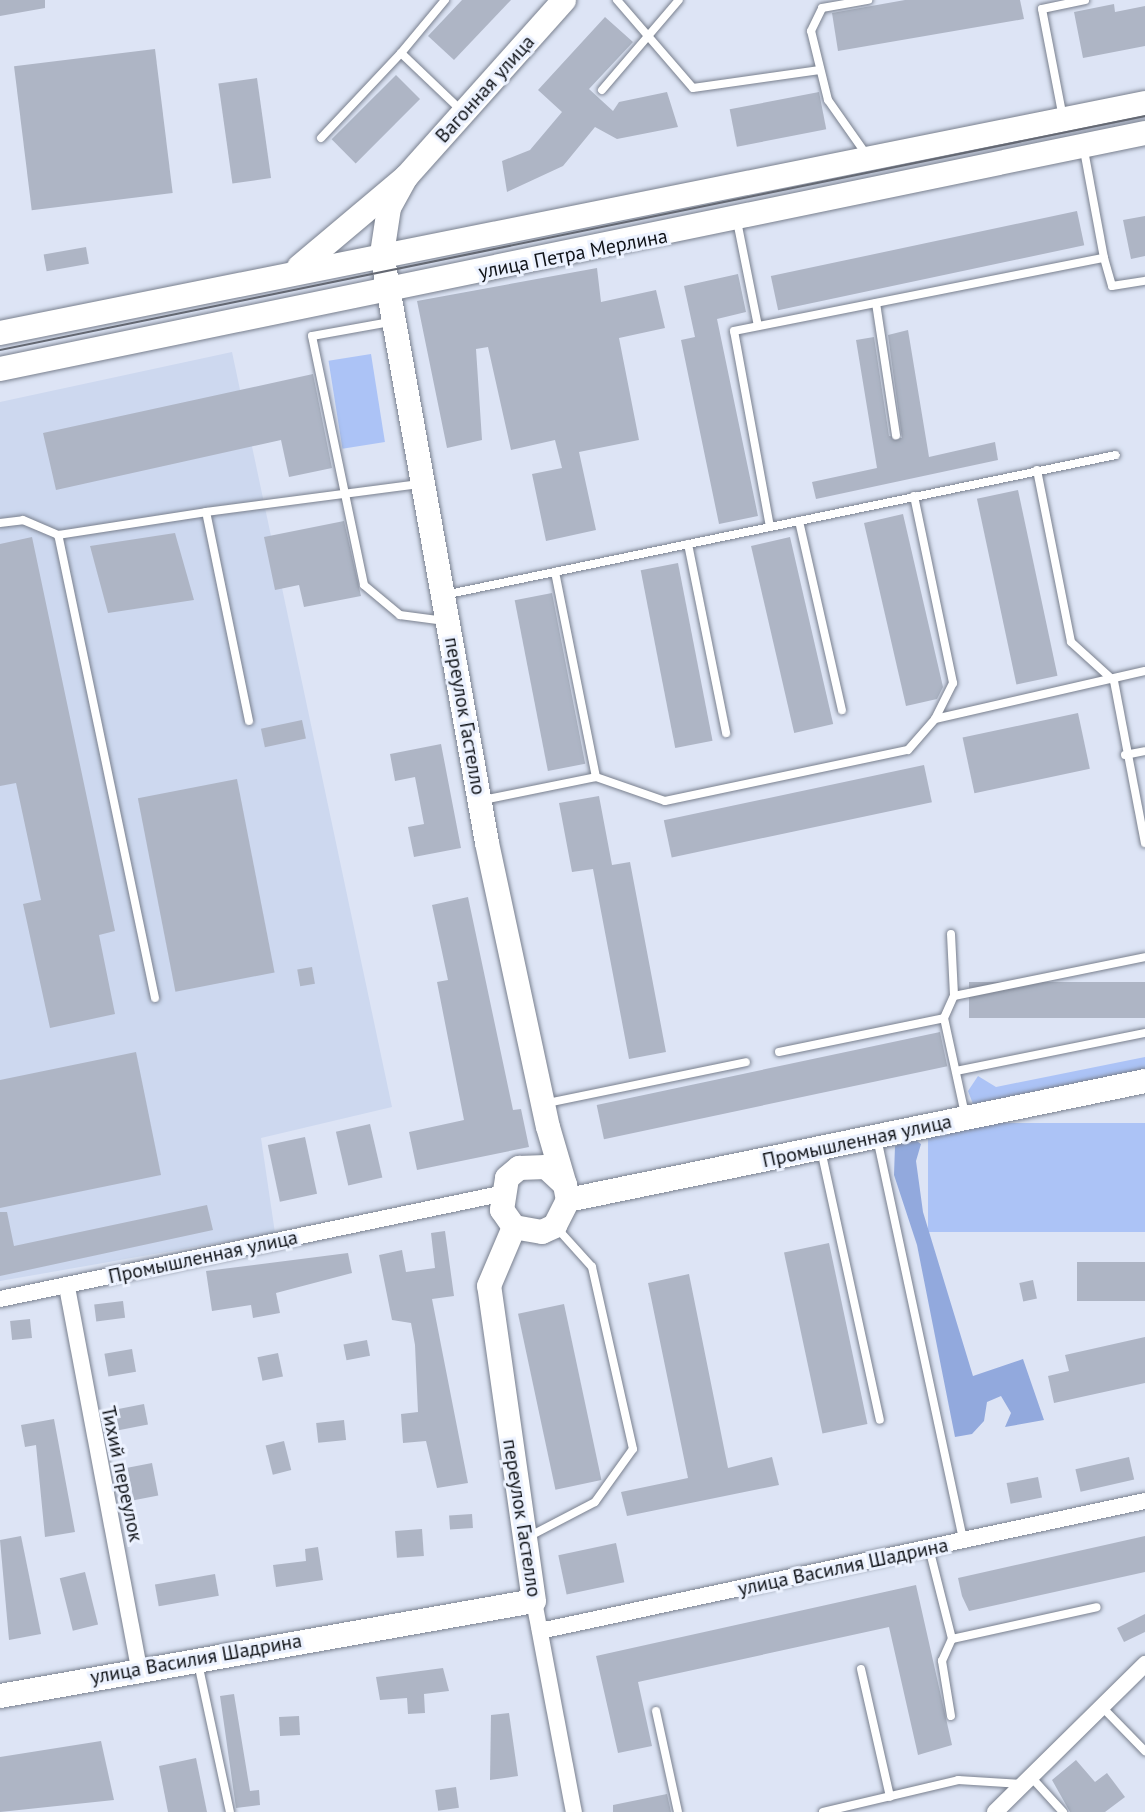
<!DOCTYPE html>
<meta charset="utf-8">
<style>
body{margin:0}
#map{position:relative;width:1145px;height:1812px;overflow:hidden;background:#dde4f5;font-family:"PT Sans",sans-serif}
div>[style]{position:absolute}
[style*='--x']{left:calc(var(--x)*1px);top:calc(var(--y)*1px);width:calc(var(--w)*1px);rotate:calc(var(--a)*1deg)}
.built>*{inset:0;background:#cdd8ef}
.green>*{inset:0;background:#acc3f6;transform-origin:0 0}
.forest>*{inset:0;background:#92a9dd}
.building>*{inset:0;background:#aeb5c5;transform-origin:0 0}
.roads{filter:drop-shadow(0 0 2px #79808e) drop-shadow(0 0 2px #79808e)}
.lane>*{height:8px;margin:-4px;padding:0 4px;transform-origin:4px;border-radius:4px;background:#fff}
.street>*{height:16px;margin:-8px;padding:0 8px;transform-origin:8px;border-radius:8px;background:#fff}
.secondary>*{height:24px;margin:-12px;padding:0 12px;transform-origin:12px;border-radius:12px;background:#fff}
.tram>*{height:2px;margin:-1px;padding:0 1px;transform-origin:1px;border-radius:1px;background:#646872}
span{translate:-50% -50%;white-space:nowrap;text-align:center;line-height:1.15;-webkit-text-stroke:6px #ecf2ff;paint-order:stroke}
.street-label{font-size:20px;color:#101318}
</style>
<div id="map">
<div class="built">
<div style="clip-path:polygon(232px 352px,392px 1107px,261px 1138px,275px 1233px,0 1281px,0 402px)"></div>
</div>
<div class="green">
<div style="left:371px;top:354px;width:89px;height:43px;rotate:81deg"></div>
<div style="clip-path:polygon(1145px 1057px,1145px 1069px,973px 1104px,968px 1091px,978px 1076px,996px 1087px)"></div>
<div style="left:1145px;top:1123px;width:109px;height:217px;rotate:90deg"></div>
</div>
<div class="forest">
<div style="clip-path:polygon(914px 1139px,921px 1144px,916px 1161px,923px 1212px,973px 1376px,1023px 1359px,1044px 1420px,1005px 1427px,1011px 1413px,1001px 1396px,987px 1402px,984px 1421px,972px 1434px,955px 1437px,917px 1245px,894px 1175px,895px 1146px)"></div>
</div>
<div class="building">
<div style="clip-path:polygon(0 0,45px 0,45px 8px,0 16px)"></div>
<div style="clip-path:polygon(462px 0,511px 0,454px 60px,428px 36px)"></div>
<div style="clip-path:polygon(905px 0,1020px 0,1024px 19px,838px 51px,832px 13px)"></div>
<div style="clip-path:polygon(1114px 4px,1115px 12px,1145px 6px,1145px 46px,1083px 58px,1074px 12px)"></div>
<div style="clip-path:polygon(605px 17px,633px 42px,589px 89px,613px 111px,619px 102px,667px 92px,678px 127px,617px 139px,595px 127px,563px 166px,507px 192px,502px 161px,530px 150px,562px 112px,538px 90px)"></div>
<div style="left:155px;top:49px;width:145px;height:142px;rotate:83deg"></div>
<div style="left:396px;top:75px;width:34px;height:91px;rotate:45deg"></div>
<div style="left:257px;top:78px;width:101px;height:39px;rotate:82deg"></div>
<div style="left:819px;top:92px;width:38px;height:91px;rotate:79deg"></div>
<div style="left:1077px;top:211px;width:35px;height:313px;rotate:78deg"></div>
<div style="clip-path:polygon(1145px 216px,1145px 256px,1131px 259px,1123px 220px)"></div>
<div style="left:86px;top:247px;width:17px;height:43px;rotate:80deg"></div>
<div style="clip-path:polygon(597px 268px,601px 302px,656px 290px,665px 328px,619px 338px,639px 440px,579px 452px,596px 530px,546px 541px,532px 474px,562px 468px,555px 440px,511px 450px,488px 347px,476px 349px,482px 440px,447px 448px,417px 301px)"></div>
<div style="clip-path:polygon(738px 274px,746px 312px,717px 319px,758px 516px,719px 524px,681px 340px,695px 337px,684px 286px)"></div>
<div style="clip-path:polygon(908px 330px,929px 457px,995px 442px,998px 460px,816px 499px,812px 482px,877px 468px,856px 340px,874px 337px,889px 436px,902px 438px,888px 335px)"></div>
<div style="clip-path:polygon(313px 374px,332px 468px,289px 477px,281px 440px,56px 490px,43px 433px)"></div>
<div style="left:1018px;top:490px;width:190px;height:42px;rotate:78deg"></div>
<div style="clip-path:polygon(903px 514px,943px 687px,937px 699px,906px 706px,864px 523px)"></div>
<div style="clip-path:polygon(344px 521px,361px 596px,304px 607px,299px 585px,275px 590px,264px 537px)"></div>
<div style="clip-path:polygon(175px 533px,194px 600px,108px 613px,90px 546px)"></div>
<div style="clip-path:polygon(32px 537px,115px 931px,99px 935px,115px 1014px,50px 1028px,23px 904px,41px 900px,16px 783px,0 786px,0 544px)"></div>
<div style="left:790px;top:537px;width:192px;height:40px;rotate:77deg"></div>
<div style="left:678px;top:563px;width:181px;height:38px;rotate:79deg"></div>
<div style="left:552px;top:593px;width:174px;height:38px;rotate:79deg"></div>
<div style="left:1078px;top:713px;width:57px;height:118px;rotate:78deg"></div>
<div style="left:302px;top:720px;width:19px;height:42px;rotate:78deg"></div>
<div style="clip-path:polygon(441px 744px,461px 848px,414px 857px,408px 827px,424px 824px,415px 777px,395px 781px,390px 754px)"></div>
<div style="left:924px;top:765px;width:38px;height:266px;rotate:78deg"></div>
<div style="left:237px;top:779px;width:197px;height:101px;rotate:79deg"></div>
<div style="clip-path:polygon(599px 796px,612px 865px,630px 862px,666px 1052px,629px 1059px,593px 869px,572px 872px,559px 803px)"></div>
<div style="clip-path:polygon(468px 897px,513px 1110px,521px 1109px,529px 1147px,417px 1170px,409px 1132px,464px 1120px,437px 982px,448px 980px,432px 905px)"></div>
<div style="left:312px;top:967px;width:17px;height:15px;rotate:80deg"></div>
<div style="left:1145px;top:982px;width:36px;height:176px;rotate:90deg"></div>
<div style="left:940px;top:1032px;width:35px;height:351px;rotate:78deg"></div>
<div style="clip-path:polygon(136px 1052px,161px 1175px,0 1208px,0 1080px)"></div>
<div style="left:370px;top:1124px;width:55px;height:35px;rotate:77deg"></div>
<div style="left:305px;top:1137px;width:58px;height:38px;rotate:78deg"></div>
<div style="clip-path:polygon(207px 1205px,213px 1230px,0 1276px,0 1212px,7px 1212px,14px 1246px)"></div>
<div style="clip-path:polygon(445px 1231px,454px 1296px,432px 1299px,468px 1483px,437px 1488px,426px 1441px,403px 1443px,401px 1414px,418px 1412px,415px 1345px,411px 1323px,392px 1320px,379px 1255px,402px 1250px,406px 1272px,435px 1268px,431px 1233px)"></div>
<div style="left:829px;top:1243px;width:185px;height:46px;rotate:78deg"></div>
<div style="clip-path:polygon(348px 1253px,352px 1273px,276px 1293px,280px 1313px,253px 1318px,251px 1305px,212px 1311px,206px 1271px)"></div>
<div style="left:1145px;top:1262px;width:39px;height:68px;rotate:90deg"></div>
<div style="clip-path:polygon(689px 1274px,728px 1468px,772px 1457px,779px 1485px,627px 1516px,621px 1492px,688px 1478px,648px 1283px)"></div>
<div style="left:1033px;top:1280px;width:19px;height:14px;rotate:78deg"></div>
<div style="left:123px;top:1301px;width:17px;height:29px;rotate:83deg"></div>
<div style="left:564px;top:1304px;width:180px;height:47px;rotate:78deg"></div>
<div style="left:30px;top:1319px;width:19px;height:20px;rotate:84deg"></div>
<div style="clip-path:polygon(1145px 1337px,1145px 1383px,1054px 1403px,1048px 1376px,1069px 1371px,1065px 1355px)"></div>
<div style="left:367px;top:1340px;width:16px;height:24px;rotate:79deg"></div>
<div style="left:132px;top:1349px;width:23px;height:28px;rotate:80deg"></div>
<div style="left:278px;top:1353px;width:24px;height:21px;rotate:78deg"></div>
<div style="left:144px;top:1404px;width:21px;height:30px;rotate:79deg"></div>
<div style="clip-path:polygon(54px 1419px,75px 1532px,45px 1537px,36px 1445px,25px 1447px,21px 1425px)"></div>
<div style="left:344px;top:1420px;width:20px;height:28px;rotate:84deg"></div>
<div style="left:284px;top:1441px;width:30px;height:19px;rotate:76deg"></div>
<div style="left:1129px;top:1457px;width:23px;height:55px;rotate:77deg"></div>
<div style="left:152px;top:1463px;width:33px;height:25px;rotate:79deg"></div>
<div style="left:1038px;top:1477px;width:21px;height:32px;rotate:79deg"></div>
<div style="left:472px;top:1514px;width:14px;height:23px;rotate:86deg"></div>
<div style="left:422px;top:1529px;width:27px;height:27px;rotate:86deg"></div>
<div style="clip-path:polygon(21px 1536px,41px 1634px,9px 1640px,0 1540px)"></div>
<div style="clip-path:polygon(1145px 1536px,1145px 1572px,969px 1611px,962px 1596px,958px 1578px)"></div>
<div style="left:616px;top:1543px;width:40px;height:59px;rotate:78deg"></div>
<div style="clip-path:polygon(318px 1547px,323px 1580px,276px 1587px,273px 1565px,306px 1561px,305px 1549px)"></div>
<div style="left:85px;top:1572px;width:54px;height:26px;rotate:76deg"></div>
<div style="left:215px;top:1574px;width:22px;height:61px;rotate:80deg"></div>
<div style="clip-path:polygon(916px 1585px,952px 1745px,918px 1755px,889px 1627px,638px 1682px,652px 1746px,618px 1753px,596px 1656px)"></div>
<div style="clip-path:polygon(1145px 1614px,1145px 1632px,1124px 1642px,1117px 1628px)"></div>
<div style="clip-path:polygon(443px 1668px,449px 1691px,424px 1694px,425px 1713px,408px 1714px,407px 1698px,380px 1700px,376px 1677px)"></div>
<div style="clip-path:polygon(234px 1694px,250px 1791px,259px 1790px,260px 1805px,236px 1808px,220px 1696px)"></div>
<div style="clip-path:polygon(509px 1713px,518px 1776px,490px 1780px,491px 1715px)"></div>
<div style="left:299px;top:1716px;width:19px;height:20px;rotate:87deg"></div>
<div style="clip-path:polygon(101px 1741px,114px 1800px,0 1812px,0 1757px)"></div>
<div style="clip-path:polygon(196px 1758px,207px 1812px,168px 1812px,159px 1766px)"></div>
<div style="clip-path:polygon(1076px 1760px,1095px 1782px,1107px 1773px,1125px 1797px,1105px 1812px,1070px 1812px,1052px 1780px)"></div>
<div style="left:456px;top:1787px;width:21px;height:21px;rotate:82deg"></div>
<div style="clip-path:polygon(667px 1794px,671px 1812px,613px 1812px,613px 1805px)"></div>
</div>
<div class="roads">
<div class="lane">
<div style="--x:445;--y:0;--w:69;--a:129.7"></div>
<div style="--x:401;--y:53;--w:86;--a:43.6"></div>
<div style="--x:617;--y:0;--w:116;--a:49.2"></div>
<div style="--x:693;--y:88;--w:128;--a:-8.1"></div>
<div style="--x:602;--y:90;--w:118;--a:-49.5"></div>
<div style="--x:1063;--y:118;--w:111;--a:-100.9"></div>
<div style="--x:1042;--y:9;--w:44;--a:-11.8"></div>
<div style="--x:321;--y:138;--w:117;--a:-46.7"></div>
<div style="--x:866;--y:154;--w:66;--a:-125.1"></div>
<div style="--x:828;--y:100;--w:71;--a:-103.8"></div>
<div style="--x:811;--y:31;--w:25;--a:-64"></div>
<div style="--x:822;--y:8;--w:47;--a:-9.9"></div>
<div style="--x:737;--y:221;--w:107;--a:78.7"></div>
<div style="--x:1104;--y:258;--w:29;--a:74"></div>
<div style="--x:1112;--y:286;--w:33;--a:-9"></div>
<div style="--x:876;--y:303;--w:134;--a:81.4"></div>
<div style="--x:390;--y:322;--w:79;--a:169.8"></div>
<div style="--x:312;--y:336;--w:254;--a:78.2"></div>
<div style="--x:364;--y:585;--w:47;--a:39.8"></div>
<div style="--x:400;--y:615;--w:45;--a:7.6"></div>
<div style="--x:1037;--y:470;--w:175;--a:78.8"></div>
<div style="--x:1071;--y:642;--w:58;--a:42.2"></div>
<div style="--x:1114;--y:681;--w:165;--a:79.2"></div>
<div style="--x:914;--y:496;--w:191;--a:78.2"></div>
<div style="--x:953;--y:683;--w:40;--a:116.6"></div>
<div style="--x:799;--y:521;--w:194;--a:77.2"></div>
<div style="--x:0;--y:523;--w:23;--a:-7"></div>
<div style="--x:23;--y:520;--w:38;--a:23"></div>
<div style="--x:770;--y:527;--w:199;--a:-100.4"></div>
<div style="--x:734;--y:331;--w:377;--a:-11.2"></div>
<div style="--x:1104;--y:258;--w:110;--a:-100.5"></div>
<div style="--x:688;--y:544;--w:193;--a:78.6"></div>
<div style="--x:555;--y:572;--w:209;--a:78.7"></div>
<div style="--x:596;--y:777;--w:73;--a:19.2"></div>
<div style="--x:665;--y:801;--w:248;--a:-11.9"></div>
<div style="--x:908;--y:750;--w:41;--a:-48.9"></div>
<div style="--x:935;--y:719;--w:215;--a:-12.9"></div>
<div style="--x:444;--y:595;--w:686;--a:-11.77"></div>
<div style="--x:249;--y:721;--w:213;--a:-101.6"></div>
<div style="--x:206;--y:512;--w:215;--a:-7.5"></div>
<div style="--x:1125;--y:755;--w:20;--a:-11"></div>
<div style="--x:483;--y:800;--w:115;--a:-11.5"></div>
<div style="--x:951;--y:934;--w:62;--a:87.2"></div>
<div style="--x:155;--y:998;--w:473;--a:-101.8"></div>
<div style="--x:58;--y:535;--w:150;--a:-8.8"></div>
<div style="--x:944;--y:1018;--w:24;--a:-66"></div>
<div style="--x:954;--y:996;--w:195;--a:-11.5"></div>
<div style="--x:779;--y:1052;--w:168;--a:-11.6"></div>
<div style="--x:944;--y:1018;--w:98;--a:77.7"></div>
<div style="--x:956;--y:1071;--w:193;--a:-11.4"></div>
<div style="--x:547;--y:1103;--w:203;--a:-11.6"></div>
<div style="--x:877;--y:1138;--w:411;--a:77.9"></div>
<div style="--x:821;--y:1150;--w:276;--a:77.7"></div>
<div style="--x:530;--y:1536;--w:73;--a:-27.6"></div>
<div style="--x:595;--y:1502;--w:65;--a:-54.4"></div>
<div style="--x:633;--y:1449;--w:187;--a:-102.7"></div>
<div style="--x:592;--y:1267;--w:55;--a:-132.1"></div>
<div style="--x:929;--y:1548;--w:94;--a:75.8"></div>
<div style="--x:952;--y:1639;--w:148;--a:-12.4"></div>
<div style="--x:198;--y:1663;--w:152;--a:77.9"></div>
<div style="--x:861;--y:1669;--w:131;--a:77.2"></div>
<div style="--x:1102;--y:1707;--w:62;--a:45.7"></div>
<div style="--x:656;--y:1711;--w:103;--a:77.7"></div>
<div style="--x:951;--y:1716;--w:56;--a:-99.3"></div>
<div style="--x:942;--y:1661;--w:24;--a:-66"></div>
<div style="--x:1032;--y:1778;--w:46;--a:47.6"></div>
<div style="--x:823;--y:1812;--w:139;--a:-13.3"></div>
<div style="--x:958;--y:1780;--w:64;--a:3.6"></div>
</div>
<div class="street">
<div style="--x:67;--y:1287;--w:388;--a:79.3"></div>
<div style="--x:0;--y:1299;--w:511;--a:-11.86"></div>
<div style="--x:534;--y:1601;--w:215;--a:79.3"></div>
<div style="--x:540;--y:1631;--w:619;--a:-12.13"></div>
<div style="--x:995;--y:1812;--w:211;--a:-44.6"></div>
</div>
<div class="secondary">
<div style="--x:406;--y:177;--w:35;--a:119"></div>
<div style="--x:389;--y:208;--w:47;--a:98.7"></div>
<div style="--x:382;--y:254;--w:598;--a:79.89"></div>
<div style="--x:487;--y:843;--w:290;--a:77.9"></div>
<div style="--x:548;--y:1127;--w:60;--a:73.7"></div>
<div style="--x:565;--y:1185;--w:15;--a:79"></div>
<div style="--x:568;--y:1200;--w:29;--a:117"></div>
<div style="--x:555;--y:1226;--w:14;--a:155"></div>
<div style="--x:542;--y:1232;--w:28;--a:-170"></div>
<div style="--x:514;--y:1227;--w:21;--a:-125"></div>
<div style="--x:502;--y:1210;--w:32;--a:-81"></div>
<div style="--x:507;--y:1178;--w:16;--a:-40"></div>
<div style="--x:519;--y:1168;--w:27;--a:-2"></div>
<div style="--x:546;--y:1167;--w:26;--a:43"></div>
<div style="--x:299;--y:267;--w:140;--a:-40.1"></div>
<div style="--x:406;--y:177;--w:237;--a:-48.2"></div>
<div style="--x:0;--y:333;--w:1168;--a:-11.36"></div>
<div style="--x:0;--y:369;--w:1169;--a:-11.65"></div>
<div style="--x:568;--y:1200;--w:589;--a:-11.65"></div>
<div style="--x:0;--y:1696;--w:542;--a:-10.09"></div>
<div style="--x:534;--y:1601;--w:318;--a:-98.1"></div>
<div style="--x:489;--y:1286;--w:64;--a:-67"></div>
</div>
</div>
<div class="tram">
<div style="--x:0;--y:350;--w:1169;--a:-11.55"></div>
</div>
<div class="street-label">
<span style="left:485px;top:89px;rotate:-48deg">Вагонная улица</span>
<span style="left:573px;top:254px;rotate:-11deg">улица Петра Мерлина</span>
<span style="left:465px;top:716px;rotate:80deg">переулок Гастелло</span>
<span style="left:857px;top:1141px;rotate:-12deg">Промышленная улица</span>
<span style="left:203px;top:1257px;rotate:-12deg">Промышленная улица</span>
<span style="left:122px;top:1474px;rotate:78deg">Тихий переулок</span>
<span style="left:522px;top:1518px;rotate:81deg">переулок Гастелло</span>
<span style="left:843px;top:1567px;rotate:-12deg">улица Василия Шадрина</span>
<span style="left:196px;top:1659px;rotate:-10deg">улица Василия Шадрина</span>
</div>
</div>
